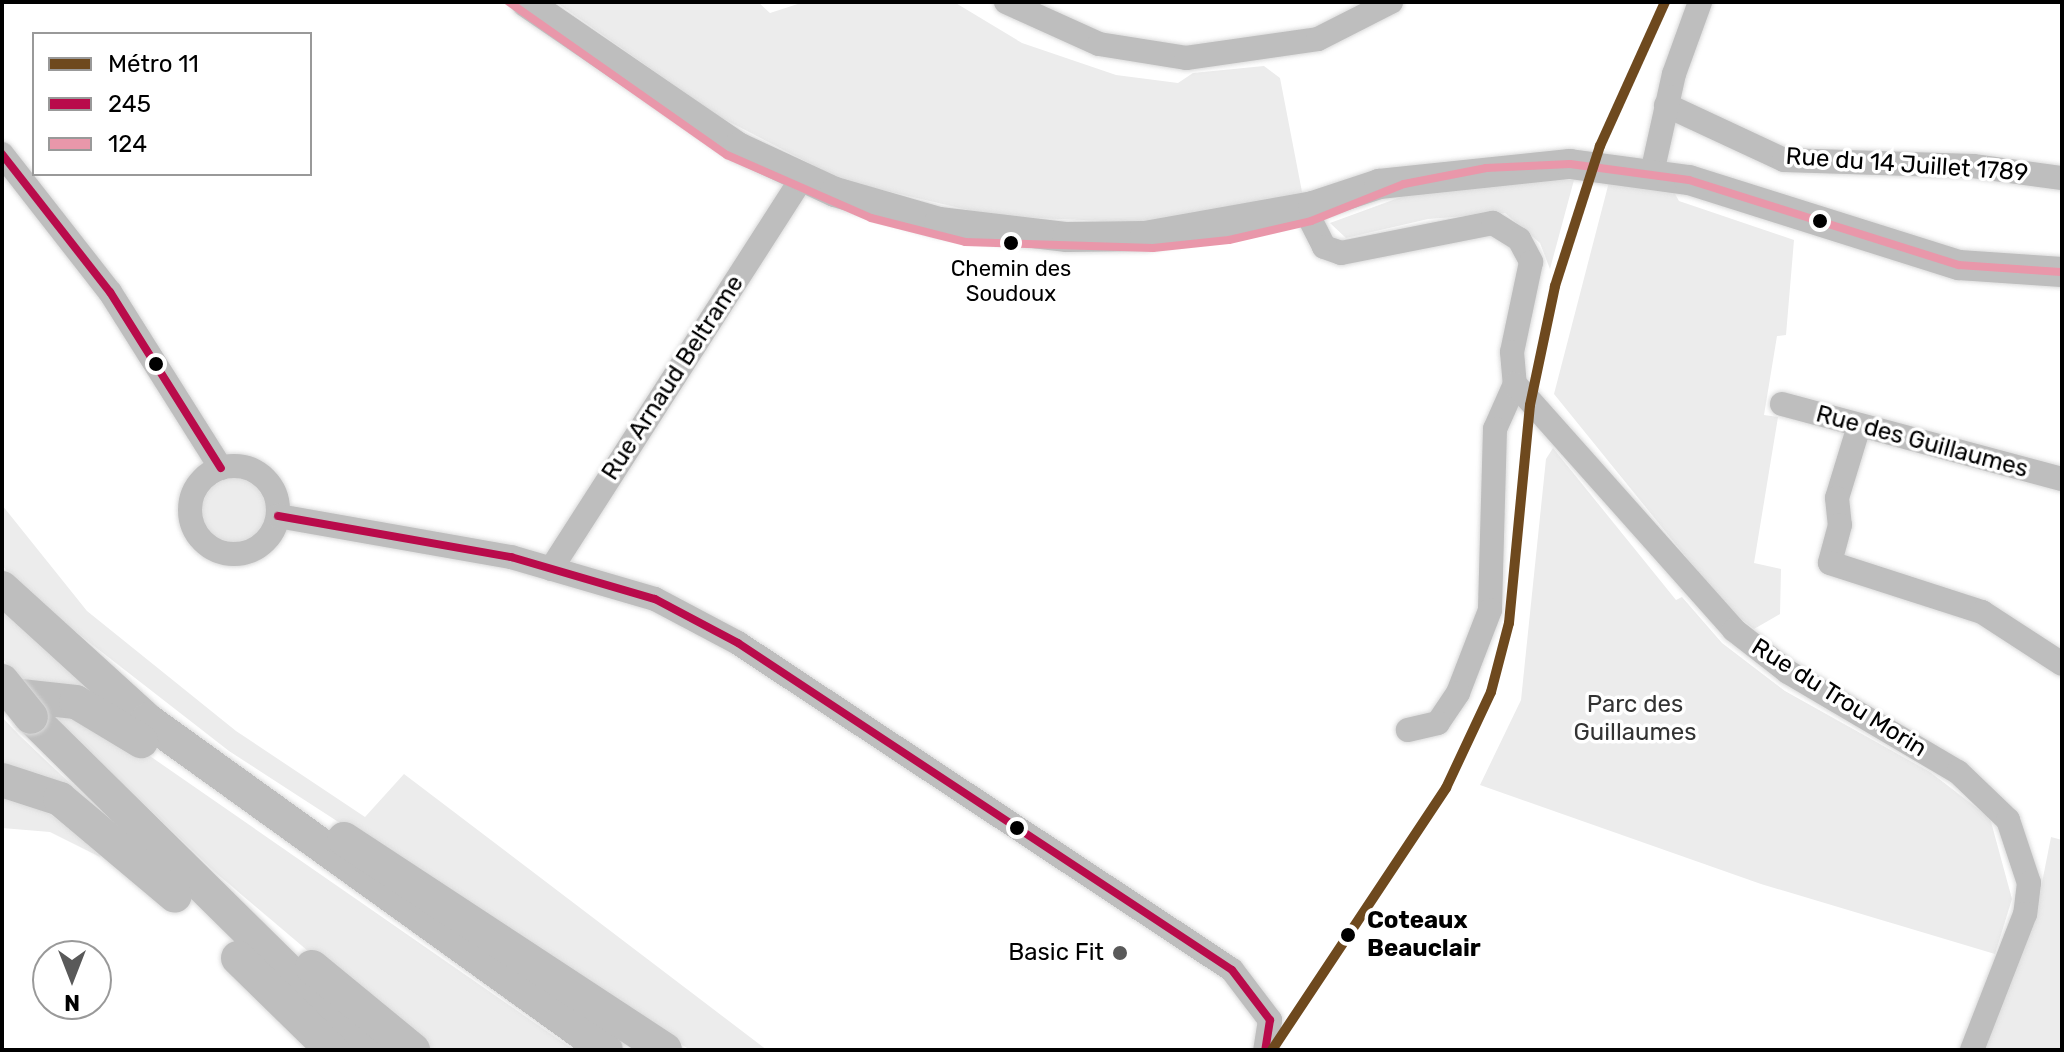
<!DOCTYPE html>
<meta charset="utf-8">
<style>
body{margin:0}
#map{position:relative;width:2064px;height:1052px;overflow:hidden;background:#fff;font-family:Rubik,sans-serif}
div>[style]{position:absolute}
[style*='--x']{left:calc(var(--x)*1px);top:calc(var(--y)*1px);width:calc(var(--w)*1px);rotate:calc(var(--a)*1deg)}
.green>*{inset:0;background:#ececec}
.round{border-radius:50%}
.roads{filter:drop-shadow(0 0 2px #dbdbdb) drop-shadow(0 0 2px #dbdbdb)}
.minor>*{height:24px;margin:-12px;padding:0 12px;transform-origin:12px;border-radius:12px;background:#bebebe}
.minor>.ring{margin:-12px;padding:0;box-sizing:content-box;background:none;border:24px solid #bebebe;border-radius:50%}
.major>*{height:30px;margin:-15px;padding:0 15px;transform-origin:15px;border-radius:15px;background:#bebebe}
.highway>*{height:34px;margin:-17px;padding:0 17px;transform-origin:17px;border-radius:17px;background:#bebebe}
.bridges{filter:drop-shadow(0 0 2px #dbdbdb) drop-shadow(0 0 2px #dbdbdb)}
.highway-bridge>*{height:34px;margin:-17px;padding:0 17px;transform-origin:17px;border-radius:17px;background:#bebebe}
.bus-1>*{height:8px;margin:-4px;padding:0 4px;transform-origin:4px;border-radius:4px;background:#b90b4b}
.bus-2>*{height:8px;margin:-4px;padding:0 4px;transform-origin:4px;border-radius:4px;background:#e997aa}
.metro-1>*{height:10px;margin:-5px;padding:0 5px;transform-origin:5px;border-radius:5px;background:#6e491e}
.dots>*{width:22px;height:22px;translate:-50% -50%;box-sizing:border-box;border:4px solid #fff;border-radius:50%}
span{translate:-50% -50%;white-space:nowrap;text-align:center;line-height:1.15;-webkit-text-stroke:7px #fff;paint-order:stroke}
.bus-label{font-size:22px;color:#000}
.street-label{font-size:24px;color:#000}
.park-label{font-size:24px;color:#333}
.stop-label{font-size:24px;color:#000;font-weight:700}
.left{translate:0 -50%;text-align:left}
.poi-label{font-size:24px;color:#000}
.right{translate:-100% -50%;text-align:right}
.frame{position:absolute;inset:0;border:4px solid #000;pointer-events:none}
.legend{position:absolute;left:32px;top:32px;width:280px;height:144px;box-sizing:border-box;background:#fff;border:2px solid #999;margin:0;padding:10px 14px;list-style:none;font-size:24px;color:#000}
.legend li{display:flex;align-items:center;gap:16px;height:40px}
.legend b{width:40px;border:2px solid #999}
.north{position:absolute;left:32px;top:940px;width:80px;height:80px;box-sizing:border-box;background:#fff;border:2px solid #999;border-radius:50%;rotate:180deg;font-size:22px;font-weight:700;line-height:32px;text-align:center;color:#000}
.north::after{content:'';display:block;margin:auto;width:28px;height:36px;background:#595959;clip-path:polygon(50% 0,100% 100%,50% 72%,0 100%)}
</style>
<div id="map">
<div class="green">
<div style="clip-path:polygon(556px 2px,758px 2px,770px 13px,804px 2px,954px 2px,1022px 43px,1116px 75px,1178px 83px,1193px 73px,1264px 66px,1280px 78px,1303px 197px,1147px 223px,994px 216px,844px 181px,718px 116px)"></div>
<div style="clip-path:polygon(1508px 179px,1574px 180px,1550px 269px,1540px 243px,1505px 213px,1428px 219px,1346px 238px,1330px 223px,1401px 197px)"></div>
<div style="clip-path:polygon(1609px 182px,1674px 192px,1679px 201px,1794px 240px,1786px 335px,1777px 336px,1764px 415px,1778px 417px,1754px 563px,1781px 569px,1780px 614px,1754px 629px,1729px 610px,1554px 394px)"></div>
<div style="clip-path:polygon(1553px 448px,1676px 600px,1682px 597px,1722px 643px,1785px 691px,1930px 772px,1990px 818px,2012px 899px,1995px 954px,1761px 884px,1480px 785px,1521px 700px,1546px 459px)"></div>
<div class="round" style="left:202px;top:478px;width:64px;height:64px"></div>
<div style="clip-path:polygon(2px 505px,87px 611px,236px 731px,365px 817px,404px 774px,767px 1050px,690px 1050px,229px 751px,22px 590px,2px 565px)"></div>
<div style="clip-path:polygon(2px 609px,102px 699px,20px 680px,2px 658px)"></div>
<div style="clip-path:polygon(42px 707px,108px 727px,574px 1050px,425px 1050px,216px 873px)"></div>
<div style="clip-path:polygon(2px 717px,19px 735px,93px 805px,2px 768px)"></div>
<div style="clip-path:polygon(2px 796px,28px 800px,106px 851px,100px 857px,50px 832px,2px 828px)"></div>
<div style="clip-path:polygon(2051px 837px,2062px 840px,2062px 1050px,1985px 1050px,2038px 903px)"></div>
</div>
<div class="roads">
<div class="minor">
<div style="--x:1006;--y:2;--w:102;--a:24.3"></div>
<div style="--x:1099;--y:44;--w:88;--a:9.1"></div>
<div style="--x:1186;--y:58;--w:133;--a:-8.2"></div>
<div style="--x:1318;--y:39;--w:82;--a:-26.9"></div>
<div style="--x:1666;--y:105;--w:130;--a:25"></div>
<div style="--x:1784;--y:160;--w:189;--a:1.8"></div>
<div style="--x:1973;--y:166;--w:90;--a:7.7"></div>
<div style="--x:2;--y:154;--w:175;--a:52"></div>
<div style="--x:110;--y:292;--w:208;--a:57.8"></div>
<div style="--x:1652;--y:173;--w:101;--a:-77.5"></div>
<div style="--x:1674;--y:74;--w:77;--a:-70.1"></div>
<div style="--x:1311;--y:221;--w:29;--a:63"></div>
<div style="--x:1324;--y:247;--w:18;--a:19"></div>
<div style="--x:1341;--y:253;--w:155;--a:-11.2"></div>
<div style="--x:1493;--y:223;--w:31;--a:32"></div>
<div style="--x:1519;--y:239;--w:26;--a:62"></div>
<div style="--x:1531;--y:262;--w:92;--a:101.9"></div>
<div style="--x:1512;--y:352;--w:32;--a:85"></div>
<div style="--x:1515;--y:384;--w:49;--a:114"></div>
<div style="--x:1495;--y:429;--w:181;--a:91.6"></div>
<div style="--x:1490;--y:610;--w:89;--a:111.1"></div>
<div style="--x:1458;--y:693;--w:36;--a:124"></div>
<div style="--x:1438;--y:723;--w:31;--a:167"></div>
<div style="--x:1515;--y:384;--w:329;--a:48.3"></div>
<div style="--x:1734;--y:630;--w:68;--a:37.9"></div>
<div style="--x:1788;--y:672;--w:197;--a:30.5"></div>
<div style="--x:1958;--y:772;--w:69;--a:43.8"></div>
<div style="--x:2008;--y:820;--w:66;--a:71.6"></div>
<div style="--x:2029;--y:883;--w:31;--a:97"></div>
<div style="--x:2025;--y:914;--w:146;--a:111.3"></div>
<div style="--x:1782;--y:404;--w:290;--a:15"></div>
<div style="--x:1859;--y:426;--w:75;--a:107"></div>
<div style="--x:1837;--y:498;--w:27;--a:84"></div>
<div style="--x:1840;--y:525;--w:39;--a:105"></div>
<div style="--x:1830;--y:563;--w:160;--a:17.9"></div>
<div style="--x:1982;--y:612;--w:95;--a:33"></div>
<div class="ring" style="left:190px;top:466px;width:64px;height:64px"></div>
<div style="--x:278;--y:516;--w:237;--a:10"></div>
<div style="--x:511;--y:557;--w:150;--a:16.3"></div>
<div style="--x:655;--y:599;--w:94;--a:27.9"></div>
<div style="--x:738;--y:643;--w:592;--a:33.5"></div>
<div style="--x:1232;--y:970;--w:63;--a:52.8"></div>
<div style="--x:1270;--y:1020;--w:30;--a:99"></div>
<div style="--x:551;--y:569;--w:453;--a:-57.3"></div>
</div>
<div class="major">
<div style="--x:526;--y:2;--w:257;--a:34.4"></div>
<div style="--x:738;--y:147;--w:107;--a:24.9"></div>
<div style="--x:835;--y:192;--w:108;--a:16.1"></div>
<div style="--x:939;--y:222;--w:129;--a:6.7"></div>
<div style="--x:1067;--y:237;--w:78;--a:-0.7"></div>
<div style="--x:1145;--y:236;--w:171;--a:-10.1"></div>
<div style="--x:1313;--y:206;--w:70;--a:-18.4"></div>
<div style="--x:1379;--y:184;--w:192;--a:-6"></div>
<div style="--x:1570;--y:164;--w:120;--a:7.7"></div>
<div style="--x:1689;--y:180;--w:283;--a:17.5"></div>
<div style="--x:1959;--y:265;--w:103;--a:3.9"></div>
</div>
<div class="highway">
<div style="--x:2;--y:588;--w:196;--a:42.3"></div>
<div style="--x:147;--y:720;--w:565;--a:35.71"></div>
<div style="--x:2;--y:694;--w:74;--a:6.2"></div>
<div style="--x:76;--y:702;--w:76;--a:31"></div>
<div style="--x:31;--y:717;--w:474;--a:44.6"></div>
<div style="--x:2;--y:780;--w:61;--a:18.1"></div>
<div style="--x:60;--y:799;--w:150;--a:40.1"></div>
<div style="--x:344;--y:839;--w:384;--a:33.3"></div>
<div style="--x:238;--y:958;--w:132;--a:44.4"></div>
<div style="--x:312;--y:967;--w:131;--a:39.4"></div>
</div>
</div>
<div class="bridges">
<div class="highway-bridge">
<div style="--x:2;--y:681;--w:46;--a:51.1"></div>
</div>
</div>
<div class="bus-1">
<div style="--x:2;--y:154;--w:175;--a:52"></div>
<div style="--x:110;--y:292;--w:208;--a:57.8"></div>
<div style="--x:278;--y:516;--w:237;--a:10"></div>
<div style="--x:511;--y:557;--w:150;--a:16.3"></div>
<div style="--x:655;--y:599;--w:94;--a:27.9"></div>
<div style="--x:738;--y:643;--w:592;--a:33.5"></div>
<div style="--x:1232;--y:970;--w:63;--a:52.8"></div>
<div style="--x:1270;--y:1020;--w:30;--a:99"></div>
</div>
<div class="bus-2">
<div style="--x:509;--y:2;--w:266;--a:35.1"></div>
<div style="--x:727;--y:155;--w:157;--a:23.6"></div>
<div style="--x:871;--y:218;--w:97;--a:14.3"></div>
<div style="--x:965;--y:242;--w:188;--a:1.8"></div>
<div style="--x:1153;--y:248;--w:76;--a:-6"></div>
<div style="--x:1229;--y:240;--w:84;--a:-13"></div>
<div style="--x:1311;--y:221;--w:100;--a:-21.7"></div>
<div style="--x:1404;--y:184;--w:84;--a:-11"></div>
<div style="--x:1486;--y:168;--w:84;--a:-2.7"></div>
<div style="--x:1570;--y:164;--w:120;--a:7.7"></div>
<div style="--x:1689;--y:180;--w:283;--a:17.5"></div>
<div style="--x:1959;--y:265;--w:103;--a:3.9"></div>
</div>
<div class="metro-1">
<div style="--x:1272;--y:1050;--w:315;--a:-56.4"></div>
<div style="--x:1446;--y:788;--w:106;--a:-64.9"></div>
<div style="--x:1491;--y:692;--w:71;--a:-75.4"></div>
<div style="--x:1509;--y:623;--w:219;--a:-84.5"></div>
<div style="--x:1530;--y:405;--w:122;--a:-78.1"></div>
<div style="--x:1555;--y:286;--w:147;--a:-72.2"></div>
<div style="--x:1600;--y:146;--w:158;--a:-65.7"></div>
</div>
<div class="dots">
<div style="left:1820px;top:221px;background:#000"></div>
<div style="left:1011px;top:243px;background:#000"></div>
<div style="left:156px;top:364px;background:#000"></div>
<div style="left:1017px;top:828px;background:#000"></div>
<div style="left:1348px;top:935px;background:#000"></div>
<div style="left:1120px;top:953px;background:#595959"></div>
</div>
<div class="bus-label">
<span style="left:1011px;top:281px">Chemin des<br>Soudoux</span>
</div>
<div class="street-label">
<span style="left:1907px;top:165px;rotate:4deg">Rue du 14 Juillet 1789</span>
<span style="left:673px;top:378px;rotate:-57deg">Rue Arnaud Beltrame</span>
<span style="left:1922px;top:442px;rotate:15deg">Rue des Guillaumes</span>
<span style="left:1839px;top:698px;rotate:32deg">Rue du Trou Morin</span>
</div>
<div class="park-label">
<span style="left:1635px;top:719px">Parc des<br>Guillaumes</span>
</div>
<div class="stop-label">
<span class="left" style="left:1367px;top:935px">Coteaux<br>Beauclair</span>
</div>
<div class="poi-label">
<span class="right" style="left:1104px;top:953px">Basic Fit</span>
</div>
<div class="frame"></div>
<ul class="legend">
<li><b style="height:10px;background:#6e491e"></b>Métro 11</li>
<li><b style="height:10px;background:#b90b4b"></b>245</li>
<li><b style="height:10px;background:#e997aa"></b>124</li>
</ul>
<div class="north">N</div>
</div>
